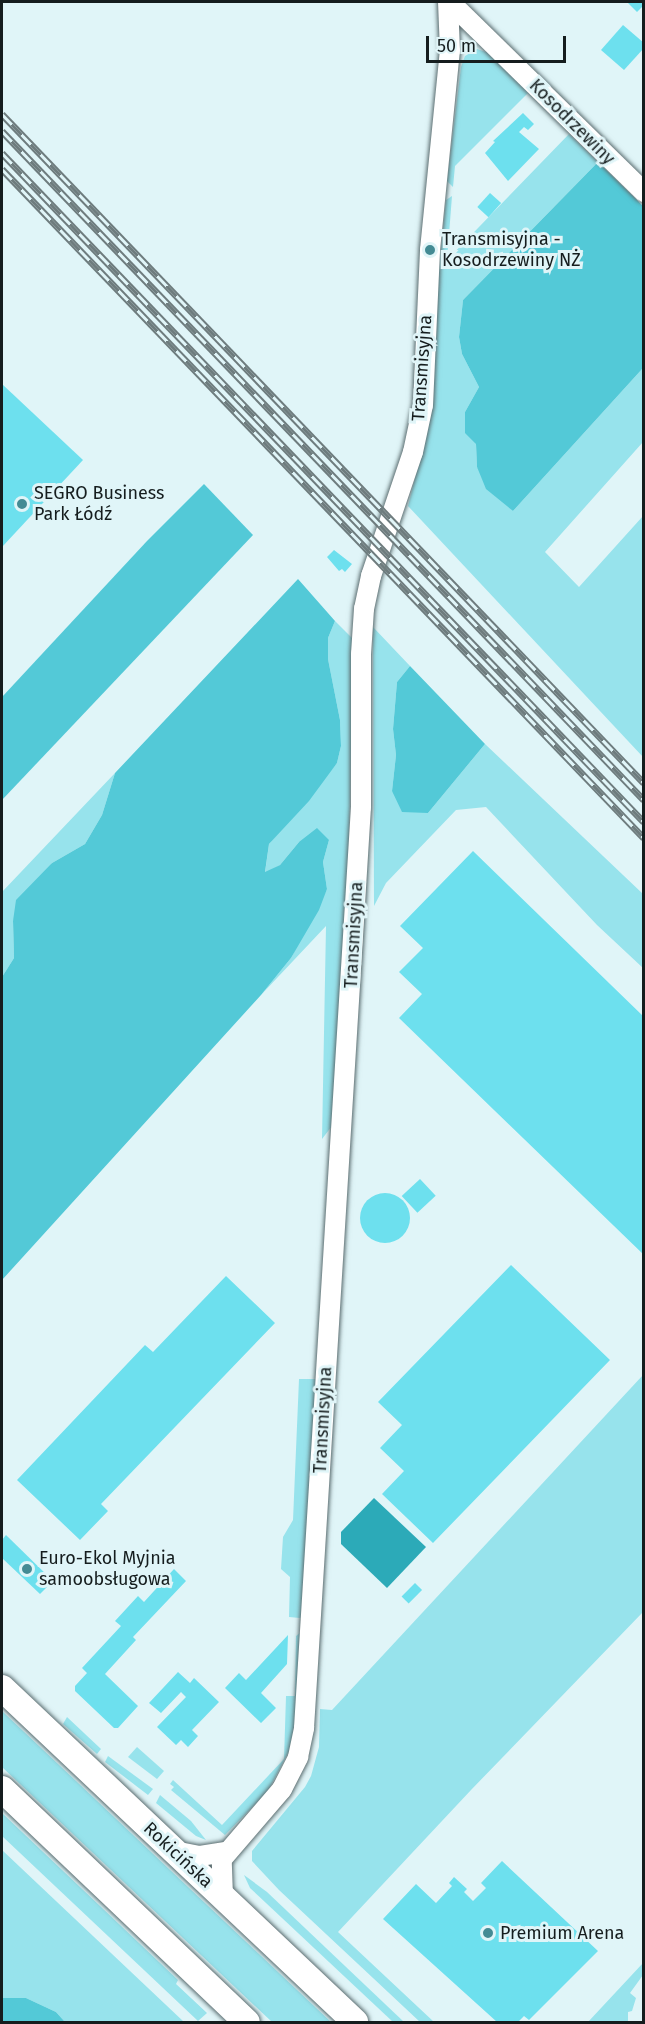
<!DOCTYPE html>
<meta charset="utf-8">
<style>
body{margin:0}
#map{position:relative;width:645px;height:2024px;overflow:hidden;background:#e0f5f8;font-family:"Fira Sans",sans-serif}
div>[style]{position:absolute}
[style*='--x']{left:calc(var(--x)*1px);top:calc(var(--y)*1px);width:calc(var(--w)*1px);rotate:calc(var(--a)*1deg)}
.green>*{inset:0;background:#97e3ec}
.forest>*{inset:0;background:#53c9d7}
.water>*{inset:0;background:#2caab8}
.building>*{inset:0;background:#6de0ee;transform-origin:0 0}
.round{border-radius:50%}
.roads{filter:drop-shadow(0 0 2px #5b6d70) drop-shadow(0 0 2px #5b6d70)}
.minor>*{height:20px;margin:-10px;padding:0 10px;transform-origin:10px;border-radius:10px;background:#fff}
.major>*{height:26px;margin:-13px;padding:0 13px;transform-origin:13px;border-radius:13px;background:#fff}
.rail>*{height:7px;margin-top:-3.5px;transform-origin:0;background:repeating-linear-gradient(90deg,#e0f5f8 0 14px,#6e7c7e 0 28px);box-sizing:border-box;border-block:2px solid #6e7c7e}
.dots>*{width:16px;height:16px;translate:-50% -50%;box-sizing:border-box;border:3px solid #e0f5f8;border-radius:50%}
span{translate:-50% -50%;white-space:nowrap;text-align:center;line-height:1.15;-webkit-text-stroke:6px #e0f5f8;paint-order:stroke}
.street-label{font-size:18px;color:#151d1e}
.poi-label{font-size:18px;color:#151d1e}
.left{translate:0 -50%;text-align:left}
.frame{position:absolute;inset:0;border:3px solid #151d1e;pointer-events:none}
.scale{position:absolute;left:426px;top:36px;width:140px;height:27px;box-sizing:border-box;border:3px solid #151d1e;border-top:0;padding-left:8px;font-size:18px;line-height:21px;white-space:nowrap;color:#151d1e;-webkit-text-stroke:4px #e0f5f8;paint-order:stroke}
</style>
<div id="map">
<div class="green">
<div style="clip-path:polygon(477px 49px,489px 53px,539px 99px,537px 101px,528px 93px,455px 166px,453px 187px,447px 181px,461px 67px,465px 56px)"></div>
<div style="clip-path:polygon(569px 134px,598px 162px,463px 300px,459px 337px,462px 354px,479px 387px,465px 412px,476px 444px,477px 467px,513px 511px,643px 368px,643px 442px,545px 552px,579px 587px,643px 516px,643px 757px,408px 506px,433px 407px,438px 280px,446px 200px,452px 196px,447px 260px)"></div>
<div style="clip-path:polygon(335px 621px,353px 639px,348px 902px,332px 1126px,322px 1139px,326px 926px,261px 995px,291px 958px,327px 889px,323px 862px,329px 840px,299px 842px,280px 865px,265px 873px,269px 844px,337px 763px,341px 746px,340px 720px,328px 659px,328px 638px)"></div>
<div style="clip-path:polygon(373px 627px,410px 666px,397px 682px,393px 729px,396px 755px,392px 791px,428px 813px,485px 744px,643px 894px,643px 968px,597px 925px,486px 807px,456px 810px,386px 883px,374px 906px)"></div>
<div style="clip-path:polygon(115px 773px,102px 815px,85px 844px,52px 863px,13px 921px,14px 958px,2px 977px,2px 892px)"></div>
<div style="clip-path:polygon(643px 1375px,643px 1612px,471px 1790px,338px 1932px,434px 2022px,420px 2022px,279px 1890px,252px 1861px,252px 1851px,305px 1787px,311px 1776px,319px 1747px,320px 1709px,332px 1710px)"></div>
<div style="clip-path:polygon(299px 1379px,317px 1379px,302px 1617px,300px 1618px,289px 1617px,290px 1577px,281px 1569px,283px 1537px,293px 1520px)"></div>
<div style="clip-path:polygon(301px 1632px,297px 1712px,289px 1751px,268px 1791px,225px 1835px,171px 1790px,174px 1787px,170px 1784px,173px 1780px,222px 1825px,284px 1759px,286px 1696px,295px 1696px,296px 1636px)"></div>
<div style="clip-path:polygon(2px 1711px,277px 1971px,331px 2022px,272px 2022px,2px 1767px)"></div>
<div style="clip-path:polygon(67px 1717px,101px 1749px,97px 1754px,63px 1724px)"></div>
<div style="clip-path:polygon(137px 1747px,164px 1771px,157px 1779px,128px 1757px)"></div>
<div style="clip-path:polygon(108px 1756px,153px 1789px,148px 1795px,105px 1762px)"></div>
<div style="clip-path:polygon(160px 1795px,191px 1821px,206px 1840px,196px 1836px,156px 1803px)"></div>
<div style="clip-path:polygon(2px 1813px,178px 1980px,176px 1984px,207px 2013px,198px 2021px,2px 1836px)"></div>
<div style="clip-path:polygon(2px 1850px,184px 2022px,65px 2022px,56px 2012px,26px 1998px,2px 1998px)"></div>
<div style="clip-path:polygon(244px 1875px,267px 1892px,404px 2022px,393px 2022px,250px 1888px)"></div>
<div style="clip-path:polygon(643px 1963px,643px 1975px,630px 1993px,636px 1998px,632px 2011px,628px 2012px,628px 2022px,588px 2022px)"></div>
</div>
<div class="forest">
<div style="clip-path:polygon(598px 162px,643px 206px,643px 368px,513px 511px,486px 489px,477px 467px,476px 444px,465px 433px,465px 412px,479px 387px,462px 354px,459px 337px,463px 300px)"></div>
<div style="clip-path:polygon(204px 484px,253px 535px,2px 800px,2px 697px,147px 541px)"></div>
<div style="clip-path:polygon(298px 579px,335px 621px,328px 638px,328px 659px,340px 720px,341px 746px,337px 763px,309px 801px,269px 844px,265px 872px,280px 865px,299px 842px,317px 828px,329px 840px,323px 862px,327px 889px,319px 910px,291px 958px,261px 995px,2px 1280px,2px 977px,14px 958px,13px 921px,16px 900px,52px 863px,85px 844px,102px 815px,115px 773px)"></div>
<div style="clip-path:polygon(410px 666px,485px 744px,428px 813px,402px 812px,392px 791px,396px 755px,393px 729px,397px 682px)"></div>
<div style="clip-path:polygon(2px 1998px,26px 1998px,56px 2012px,65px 2022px,2px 2022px)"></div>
</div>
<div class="water">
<div style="clip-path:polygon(374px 1498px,426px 1547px,387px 1588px,341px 1544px,341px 1532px)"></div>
</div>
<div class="building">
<div style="clip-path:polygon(627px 2px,644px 2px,644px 5px,637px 12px)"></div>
<div style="clip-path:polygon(623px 25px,644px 43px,644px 48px,624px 70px,601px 50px)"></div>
<div style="clip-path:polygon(523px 113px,534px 124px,528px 130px,524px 127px,519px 132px,539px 149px,508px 181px,485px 153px,495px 142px,493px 141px)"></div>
<div style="left:490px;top:193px;width:15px;height:19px;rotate:42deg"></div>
<div style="clip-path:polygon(2px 384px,83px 460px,2px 547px)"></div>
<div style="clip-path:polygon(334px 550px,352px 564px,345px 572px,342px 569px,339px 571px,327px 557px)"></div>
<div style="clip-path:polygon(473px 851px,644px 1017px,644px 1255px,399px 1018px,422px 994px,399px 972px,423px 948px,400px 926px)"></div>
<div style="left:420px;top:1179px;width:23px;height:25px;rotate:47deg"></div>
<div class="round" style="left:360px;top:1193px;width:50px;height:50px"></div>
<div style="clip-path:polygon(511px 1265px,610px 1360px,433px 1543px,382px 1494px,404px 1471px,380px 1448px,402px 1425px,378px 1402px)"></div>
<div style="clip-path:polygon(226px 1276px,275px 1323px,101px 1504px,108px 1511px,80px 1540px,17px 1480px,145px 1345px,153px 1352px)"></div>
<div style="clip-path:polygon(6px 1535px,53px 1581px,40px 1594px,2px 1558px,2px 1540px)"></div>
<div style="clip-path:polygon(174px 1569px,186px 1581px,133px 1637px,136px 1640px,105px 1674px,138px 1706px,118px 1728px,114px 1728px,75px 1691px,75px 1686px,87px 1673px,82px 1668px,121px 1626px,115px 1621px,138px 1596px,144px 1602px)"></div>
<div style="left:415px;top:1583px;width:10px;height:19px;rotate:45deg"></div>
<div style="clip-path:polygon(288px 1635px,287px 1664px,261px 1693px,276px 1708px,261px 1723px,225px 1688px,239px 1673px,246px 1680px)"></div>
<div style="clip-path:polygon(178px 1672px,190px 1683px,194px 1678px,219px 1702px,192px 1730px,198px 1736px,188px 1747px,181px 1740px,176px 1745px,157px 1727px,186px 1697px,181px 1692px,161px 1713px,149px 1703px)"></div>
<div style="clip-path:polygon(502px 1861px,598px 1951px,529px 2020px,524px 2016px,518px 2022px,497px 2022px,383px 1919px,416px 1884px,436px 1903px,452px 1886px,449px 1883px,454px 1877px,467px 1889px,464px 1892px,473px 1901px,486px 1888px,481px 1883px)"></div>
</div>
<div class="roads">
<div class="minor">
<div style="--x:450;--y:2;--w:272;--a:44.4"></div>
<div style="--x:174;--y:1851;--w:26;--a:11"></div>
<div style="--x:200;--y:1856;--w:26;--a:-9"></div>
<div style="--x:223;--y:1897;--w:38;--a:-92"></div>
<div style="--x:222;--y:1859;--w:92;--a:-49.4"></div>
<div style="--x:282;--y:1789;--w:36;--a:-63"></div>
<div style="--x:298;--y:1757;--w:30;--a:-78"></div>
<div style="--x:304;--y:1728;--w:923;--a:-86.46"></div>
<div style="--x:361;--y:807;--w:153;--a:-90"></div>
<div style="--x:361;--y:654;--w:45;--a:-86.2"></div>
<div style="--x:364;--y:609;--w:34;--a:-78"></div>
<div style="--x:371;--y:576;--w:131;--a:-71.3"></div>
<div style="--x:413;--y:452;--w:48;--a:-78"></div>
<div style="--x:423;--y:405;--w:155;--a:-87.4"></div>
<div style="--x:430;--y:250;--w:200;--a:-84.3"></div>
<div style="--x:450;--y:51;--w:49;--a:-92.3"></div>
</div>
<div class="major">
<div style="--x:2;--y:1688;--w:486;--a:43.4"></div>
<div style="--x:2;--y:1789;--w:338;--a:43.6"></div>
</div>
</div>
<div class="rail">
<div style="--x:2;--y:114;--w:927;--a:46.18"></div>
<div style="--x:2;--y:131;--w:927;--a:46.18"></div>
<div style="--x:2;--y:153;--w:927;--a:46.18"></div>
<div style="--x:2;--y:169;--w:927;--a:46.18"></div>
</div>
<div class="dots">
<div style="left:430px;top:250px;background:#448b94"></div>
<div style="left:22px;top:504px;background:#448b94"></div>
<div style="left:27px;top:1569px;background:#448b94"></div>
<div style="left:488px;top:1933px;background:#448b94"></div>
</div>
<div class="street-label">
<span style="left:572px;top:122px;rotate:45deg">Kosodrzewiny</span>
<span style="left:422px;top:368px;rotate:-86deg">Transmisyjna</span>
<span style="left:354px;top:935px;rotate:-87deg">Transmisyjna</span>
<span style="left:323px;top:1420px;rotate:-87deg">Transmisyjna</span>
<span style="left:178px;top:1855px;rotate:43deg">Rokicińska</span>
</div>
<div class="poi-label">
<span class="left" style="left:442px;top:250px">Transmisyjna -<br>Kosodrzewiny NŻ</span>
<span class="left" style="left:34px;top:504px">SEGRO Business<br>Park Łódź</span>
<span class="left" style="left:39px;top:1569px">Euro-Ekol Myjnia<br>samoobsługowa</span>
<span class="left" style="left:500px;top:1933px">Premium Arena</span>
</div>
<div class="frame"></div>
<div class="scale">50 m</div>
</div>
